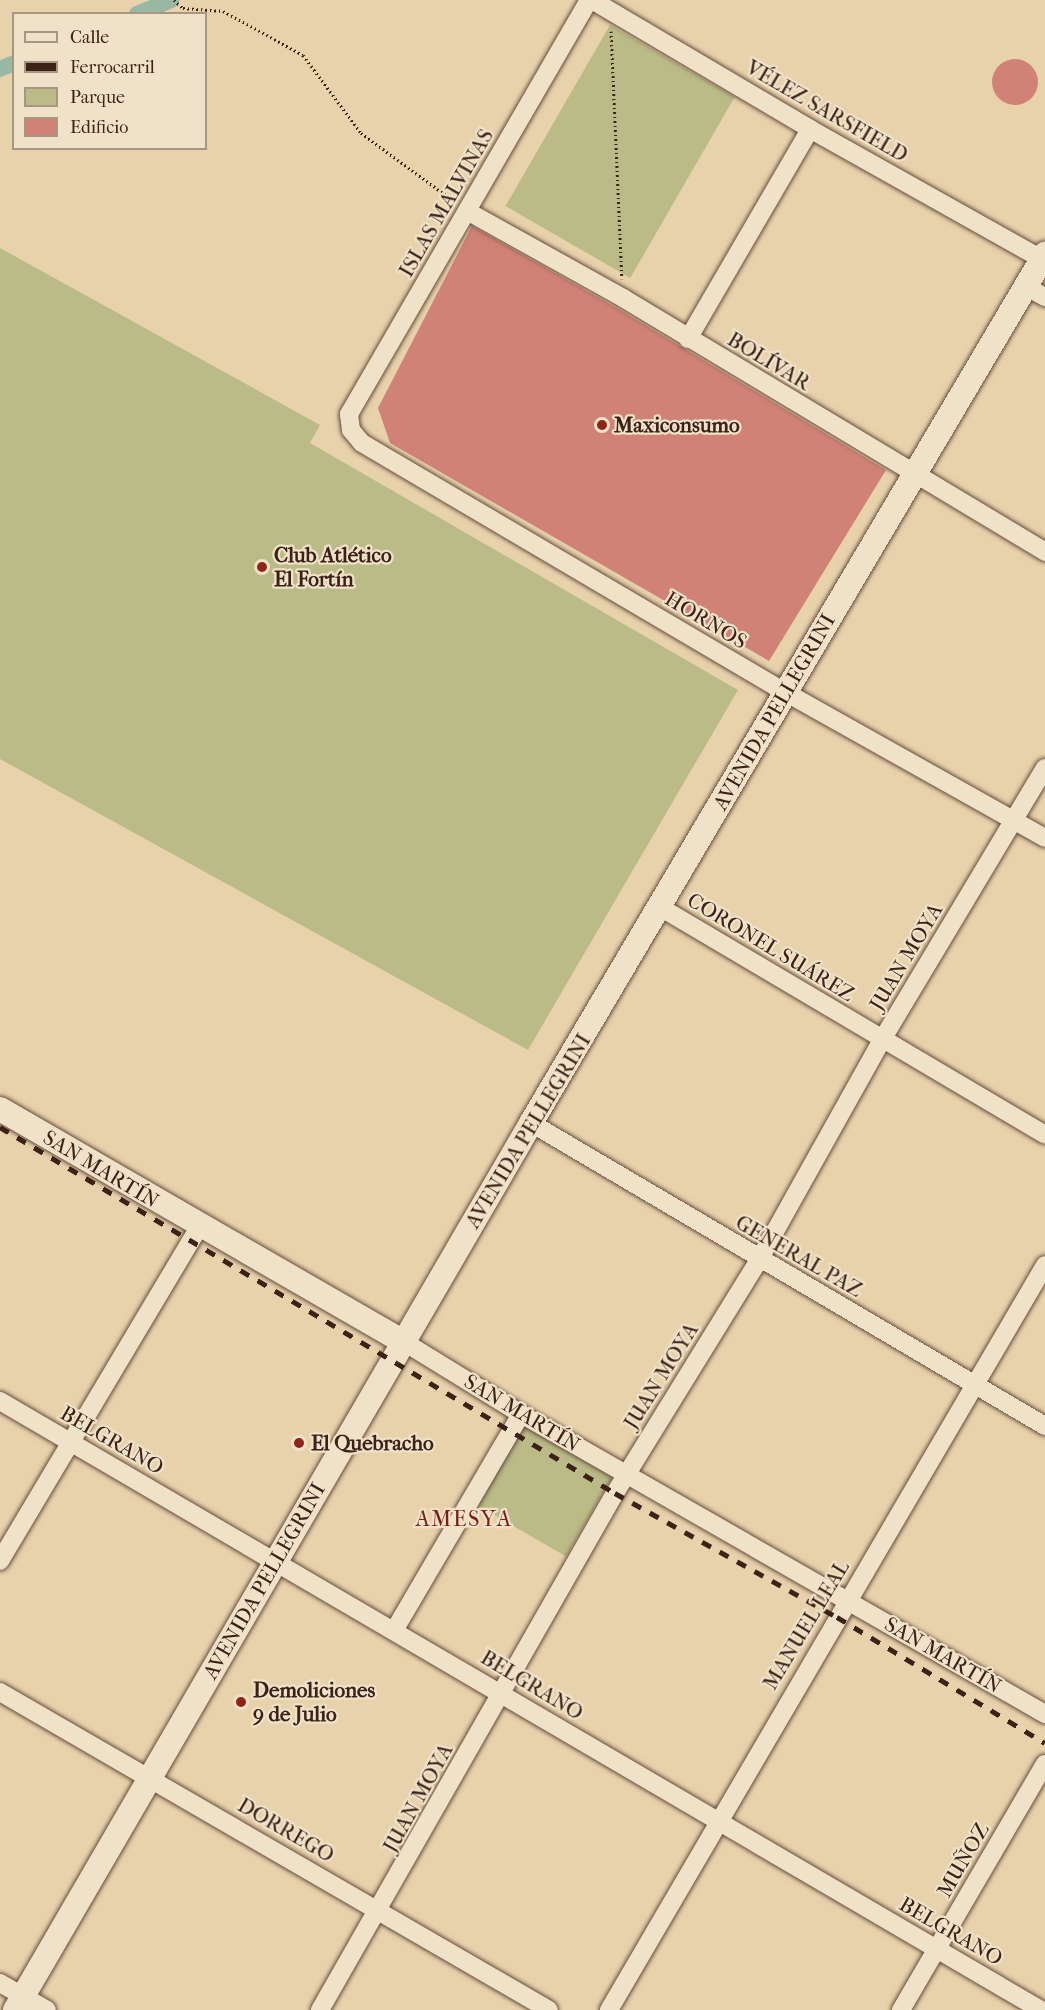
<!DOCTYPE html>
<meta charset="utf-8">
<style>
body{margin:0}
#map{position:relative;width:1045px;height:2010px;overflow:hidden;background:#e8d2ac;font-family:"IM FELL French Canon",serif}
div>[style]{position:absolute}
[style*='--x']{left:calc(var(--x)*1px);top:calc(var(--y)*1px);width:calc(var(--w)*1px);rotate:calc(var(--a)*1deg)}
.green>*{inset:0;background:#babb87;transform-origin:0 0}
.canal>*{height:16px;margin:-8px;padding:0 8px;transform-origin:8px;border-radius:8px;background:#98b8a4}
.building>*{inset:0;background:#d08277}
.round{border-radius:50%}
.path>*{height:3px;margin-top:-1.5px;transform-origin:0;background:repeating-linear-gradient(90deg,#3c2117 0 1.5px,transparent 0 4.5px)}
.roads{filter:drop-shadow(0 0 2px #674d3c) drop-shadow(0 0 2px #674d3c)}
.street>*{height:18px;margin:-9px;padding:0 9px;transform-origin:9px;border-radius:9px;background:#f0e2c9}
.secondary>*{height:24px;margin:-12px;padding:0 12px;transform-origin:12px;border-radius:12px;background:#f0e2c9}
.rail>*{height:4.5px;margin-top:-2.25px;transform-origin:0;background:repeating-linear-gradient(90deg,#3c2117 0 10px,transparent 0 20px)}
.dots>*{width:16px;height:16px;translate:-50% -50%;box-sizing:border-box;border:3px solid #f0e2c9;border-radius:50%}
span{translate:-50% -50%;white-space:nowrap;text-align:center;line-height:1.15;-webkit-text-stroke:4.5px #f0e2c9;paint-order:stroke}
.street-label{font-size:21px;color:#3c2117}
.poi-label{font-size:21px;color:#3c2117;font-weight:700}
.left{translate:0 -50%;text-align:left}
.neighbourhood-label{font-size:22px;color:#7a1f14;letter-spacing:1.5px}
.legend{position:absolute;left:12px;top:12px;width:195px;height:138px;box-sizing:border-box;background:#f0e2c9;border:2px solid #a89582;margin:0;padding:8px 10px;list-style:none;font-size:18px;color:#3c2117}
.legend li{display:flex;align-items:center;gap:12px;height:30px}
.legend b{width:30px;border:2px solid #a89582}
</style>
<div id="map">
<div class="green">
<div style="left:610px;top:25px;width:144px;height:209px;rotate:30deg"></div>
<div style="clip-path:polygon(0 248px,320px 425px,310px 443px,738px 690px,528px 1050px,0 759px)"></div>
<div style="left:523px;top:1423px;width:104px;height:94px;rotate:30deg"></div>
</div>
<div class="canal">
<div style="--x:137;--y:14;--w:37;--a:-22"></div>
<div style="--x:0;--y:69;--w:15;--a:-23"></div>
</div>
<div class="building">
<div class="round" style="left:992px;top:59px;width:46px;height:46px"></div>
<div style="clip-path:polygon(472px 226px,617px 308px,886px 470px,769px 661px,390px 443px,378px 408px)"></div>
</div>
<div class="path">
<div style="--x:174;--y:0;--w:12;--a:42"></div>
<div style="--x:183;--y:8;--w:40;--a:4.3"></div>
<div style="--x:223;--y:11;--w:91;--a:28.8"></div>
<div style="--x:303;--y:55;--w:97;--a:53.4"></div>
<div style="--x:361;--y:133;--w:115;--a:36.2"></div>
<div style="--x:611;--y:31;--w:248;--a:87.5"></div>
</div>
<div class="roads">
<div class="street">
<div style="--x:589;--y:0;--w:479;--a:120.1"></div>
<div style="--x:349;--y:414;--w:16;--a:83"></div>
<div style="--x:351;--y:430;--w:17;--a:50"></div>
<div style="--x:362;--y:443;--w:491;--a:30.5"></div>
<div style="--x:785;--y:692;--w:298;--a:29.3"></div>
<div style="--x:592;--y:0;--w:253;--a:30.6"></div>
<div style="--x:810;--y:129;--w:266;--a:29.3"></div>
<div style="--x:467;--y:211;--w:179;--a:29.1"></div>
<div style="--x:623;--y:298;--w:493;--a:31"></div>
<div style="--x:1025;--y:286;--w:23;--a:29"></div>
<div style="--x:688;--y:339;--w:243;--a:-59.8"></div>
<div style="--x:660;--y:907;--w:447;--a:30.6"></div>
<div style="--x:531;--y:1123;--w:597;--a:30.52"></div>
<div style="--x:404;--y:1342;--w:137;--a:31.6"></div>
<div style="--x:521;--y:1414;--w:604;--a:29.79"></div>
<div style="--x:0;--y:1401;--w:1206;--a:30.33"></div>
<div style="--x:0;--y:1561;--w:389;--a:-59.2"></div>
<div style="--x:395;--y:1629;--w:249;--a:-59.6"></div>
<div style="--x:0;--y:1692;--w:634;--a:30.08"></div>
<div style="--x:0;--y:1983;--w:54;--a:29.9"></div>
<div style="--x:320;--y:2010;--w:595;--a:-60.29"></div>
<div style="--x:615;--y:1493;--w:274;--a:-58.3"></div>
<div style="--x:759;--y:1260;--w:252;--a:-60.8"></div>
<div style="--x:882;--y:1040;--w:317;--a:-59.1"></div>
<div style="--x:609;--y:2010;--w:863;--a:-59.66"></div>
<div style="--x:901;--y:2010;--w:285;--a:-59.7"></div>
</div>
<div class="secondary">
<div style="--x:0;--y:1109;--w:466;--a:30"></div>
<div style="--x:15;--y:2010;--w:1026;--a:-59.81"></div>
<div style="--x:531;--y:1123;--w:1010;--a:-59.4"></div>
</div>
</div>
<div class="rail">
<div style="--x:0;--y:1127;--w:716;--a:30.76"></div>
<div style="--x:615;--y:1493;--w:254;--a:29.2"></div>
<div style="--x:837;--y:1617;--w:243;--a:31.2"></div>
</div>
<div class="dots">
<div style="left:602px;top:425px;background:#8f2418"></div>
<div style="left:262px;top:567px;background:#8f2418"></div>
<div style="left:299px;top:1443px;background:#8f2418"></div>
<div style="left:241px;top:1702px;background:#8f2418"></div>
</div>
<div class="street-label">
<span style="left:827px;top:111px;rotate:30deg">VÉLEZ SARSFIELD</span>
<span style="left:446px;top:203px;rotate:-60deg">ISLAS MALVINAS</span>
<span style="left:769px;top:361px;rotate:31deg">BOLÍVAR</span>
<span style="left:706px;top:620px;rotate:31deg">HORNOS</span>
<span style="left:774px;top:712px;rotate:-60deg">AVENIDA PELLEGRINI</span>
<span style="left:771px;top:947px;rotate:31deg">CORONEL SUÁREZ</span>
<span style="left:906px;top:957px;rotate:-59deg">JUAN MOYA</span>
<span style="left:528px;top:1131px;rotate:-59deg">AVENIDA PELLEGRINI</span>
<span style="left:101px;top:1169px;rotate:31deg">SAN MARTÍN</span>
<span style="left:799px;top:1256px;rotate:30deg">GENERAL PAZ</span>
<span style="left:661px;top:1376px;rotate:-58deg">JUAN MOYA</span>
<span style="left:522px;top:1413px;rotate:31deg">SAN MARTÍN</span>
<span style="left:112px;top:1440px;rotate:30deg">BELGRANO</span>
<span style="left:264px;top:1581px;rotate:-60deg">AVENIDA PELLEGRINI</span>
<span style="left:806px;top:1625px;rotate:-59deg">MANUEL LEAL</span>
<span style="left:943px;top:1655px;rotate:30deg">SAN MARTÍN</span>
<span style="left:532px;top:1685px;rotate:31deg">BELGRANO</span>
<span style="left:418px;top:1798px;rotate:-61deg">JUAN MOYA</span>
<span style="left:286px;top:1830px;rotate:30deg">DORREGO</span>
<span style="left:963px;top:1860px;rotate:-60deg">MUÑOZ</span>
<span style="left:951px;top:1931px;rotate:30deg">BELGRANO</span>
</div>
<div class="poi-label">
<span class="left" style="left:614px;top:425px">Maxiconsumo</span>
<span class="left" style="left:274px;top:567px">Club Atlético<br>El Fortín</span>
<span class="left" style="left:311px;top:1443px">El Quebracho</span>
<span class="left" style="left:253px;top:1702px">Demoliciones<br>9 de Julio</span>
</div>
<div class="neighbourhood-label">
<span style="left:464px;top:1520px">AMESYA</span>
</div>
<ul class="legend">
<li><b style="height:8px;background:#f0e2c9"></b>Calle</li>
<li><b style="height:8px;background:#3c2117"></b>Ferrocarril</li>
<li><b style="height:16px;background:#babb87"></b>Parque</li>
<li><b style="height:16px;background:#d08277"></b>Edificio</li>
</ul>
</div>
